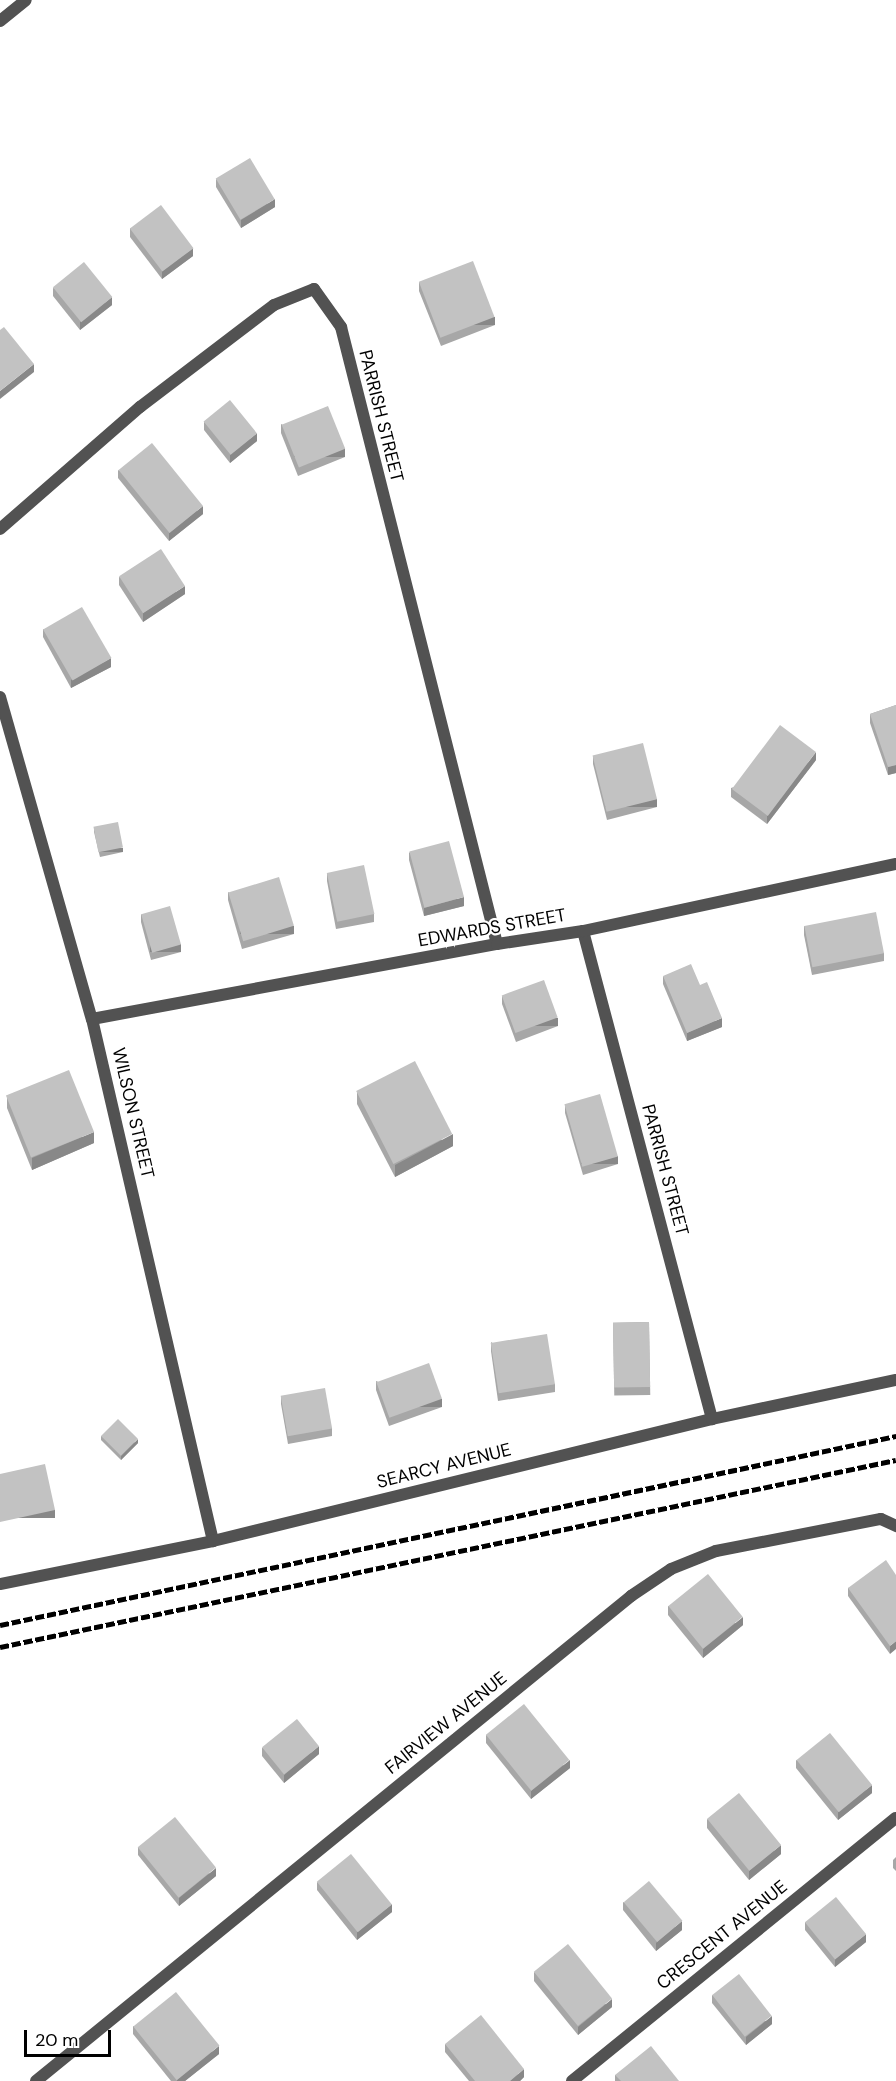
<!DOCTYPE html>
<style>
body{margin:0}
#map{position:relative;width:896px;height:2081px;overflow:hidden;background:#fff;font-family:"DM Sans",sans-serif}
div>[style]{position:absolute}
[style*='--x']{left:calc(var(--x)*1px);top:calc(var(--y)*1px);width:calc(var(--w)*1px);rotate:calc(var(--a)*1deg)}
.service>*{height:12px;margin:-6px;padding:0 6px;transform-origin:6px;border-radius:6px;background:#525252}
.minor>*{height:12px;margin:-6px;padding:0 6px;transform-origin:6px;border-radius:6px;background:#525252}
.rail>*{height:4.5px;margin-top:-2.25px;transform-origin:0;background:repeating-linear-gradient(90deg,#000 0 9px,transparent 0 12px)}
.wall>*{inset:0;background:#a7a7a7;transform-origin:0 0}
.shaded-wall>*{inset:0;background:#888;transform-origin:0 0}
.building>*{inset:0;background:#c2c2c2;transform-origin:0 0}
span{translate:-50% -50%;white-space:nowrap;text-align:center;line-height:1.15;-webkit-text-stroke:4.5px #fff;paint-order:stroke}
.street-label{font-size:18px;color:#000}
.scale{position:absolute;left:24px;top:2030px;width:87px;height:27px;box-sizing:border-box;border:3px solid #000;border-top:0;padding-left:8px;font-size:18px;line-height:21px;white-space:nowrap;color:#000;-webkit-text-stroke:4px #fff;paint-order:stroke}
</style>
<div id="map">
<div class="service">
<div style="--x:0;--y:21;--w:33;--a:-39"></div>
</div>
<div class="minor">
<div style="--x:0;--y:529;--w:186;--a:-41.1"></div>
<div style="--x:140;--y:407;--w:168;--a:-37.3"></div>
<div style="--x:274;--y:305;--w:43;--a:-21.8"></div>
<div style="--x:314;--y:289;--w:47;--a:54.6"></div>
<div style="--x:341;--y:327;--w:636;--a:75.81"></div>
<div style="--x:0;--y:697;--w:335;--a:74.1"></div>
<div style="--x:92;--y:1019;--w:536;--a:76.95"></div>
<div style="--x:583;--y:931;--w:505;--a:75.19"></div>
<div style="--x:92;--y:1019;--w:412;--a:-10.5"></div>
<div style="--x:497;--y:944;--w:87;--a:-8.6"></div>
<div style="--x:583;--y:931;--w:320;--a:-12.1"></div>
<div style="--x:0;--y:1584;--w:217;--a:-11.4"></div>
<div style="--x:213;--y:1541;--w:514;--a:-13.74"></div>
<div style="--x:712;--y:1419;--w:188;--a:-12"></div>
<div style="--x:36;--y:2081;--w:768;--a:-39.18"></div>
<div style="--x:631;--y:1596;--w:48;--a:-34"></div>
<div style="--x:671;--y:1569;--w:48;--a:-21.8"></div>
<div style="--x:716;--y:1551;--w:168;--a:-11"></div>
<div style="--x:881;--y:1519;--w:17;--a:25"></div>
<div style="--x:572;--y:2081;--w:417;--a:-39.1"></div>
</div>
<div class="rail">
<div style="--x:0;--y:1625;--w:916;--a:-11.91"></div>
<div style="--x:0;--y:1647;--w:915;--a:-11.79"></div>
</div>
<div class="wall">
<div style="clip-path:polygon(216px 179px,275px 207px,241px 228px,216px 187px)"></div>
<div style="clip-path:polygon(130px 228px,193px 256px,162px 279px,130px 237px)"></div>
<div style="clip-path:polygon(419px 282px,495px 325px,441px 346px,419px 291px)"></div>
<div style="clip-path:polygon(53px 288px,112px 305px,80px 330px,53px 296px)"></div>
<div style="clip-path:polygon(204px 422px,257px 441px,230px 463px,204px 430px)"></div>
<div style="clip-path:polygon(281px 424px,345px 457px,298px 476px,281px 433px)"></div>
<div style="clip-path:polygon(118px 470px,203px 514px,169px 541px,118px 478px)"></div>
<div style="clip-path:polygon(119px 577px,185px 594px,143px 622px,119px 585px)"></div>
<div style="clip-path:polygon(43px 629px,111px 667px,71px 688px,43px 637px)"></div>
<div style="clip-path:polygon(896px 705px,896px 773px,888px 775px,870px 723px,870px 714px)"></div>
<div style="clip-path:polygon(593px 756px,657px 807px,607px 820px,593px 764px)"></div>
<div style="clip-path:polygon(816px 760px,767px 824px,731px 797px,731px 788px)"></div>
<div style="clip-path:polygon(94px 828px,123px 852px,100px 857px,94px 832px)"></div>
<div style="clip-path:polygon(409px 852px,464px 906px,424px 916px,409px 860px)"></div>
<div style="clip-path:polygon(327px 873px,374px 914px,374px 922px,336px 929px,327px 881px)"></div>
<div style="clip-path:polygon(228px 892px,294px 934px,242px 949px,228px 900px)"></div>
<div style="clip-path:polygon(141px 914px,181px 952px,151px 960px,141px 922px)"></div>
<div style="clip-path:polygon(804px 926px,884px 953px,884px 961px,812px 975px,804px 935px)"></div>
<div style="clip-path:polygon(663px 976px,722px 1027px,687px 1041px,663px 984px)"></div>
<div style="clip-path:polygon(502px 996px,558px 1026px,516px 1042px,502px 1004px)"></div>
<div style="clip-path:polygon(357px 1092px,453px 1146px,395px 1177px,357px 1104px)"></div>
<div style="clip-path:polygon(7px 1097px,94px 1143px,32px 1170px,7px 1108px)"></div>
<div style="clip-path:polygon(565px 1105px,618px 1164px,583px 1175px,565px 1113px)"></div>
<div style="left:649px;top:1322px;width:73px;height:36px;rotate:89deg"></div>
<div style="clip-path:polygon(491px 1342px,555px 1384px,555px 1392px,498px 1401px,491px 1351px)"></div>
<div style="clip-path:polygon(376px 1381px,442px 1407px,389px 1426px,376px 1390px)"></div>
<div style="clip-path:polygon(281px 1396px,332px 1428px,332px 1436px,288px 1444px,281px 1404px)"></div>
<div style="clip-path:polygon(101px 1436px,138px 1443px,121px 1460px,101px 1440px)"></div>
<div style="clip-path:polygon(896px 1575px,890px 1654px,848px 1596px,848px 1588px)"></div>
<div style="clip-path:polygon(668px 1606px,743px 1625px,703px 1658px,668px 1615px)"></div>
<div style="clip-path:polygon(486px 1735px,570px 1768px,531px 1799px,486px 1743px)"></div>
<div style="clip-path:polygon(262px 1748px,319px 1754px,284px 1783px,262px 1756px)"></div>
<div style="clip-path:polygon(796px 1760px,872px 1793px,838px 1820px,796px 1768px)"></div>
<div style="clip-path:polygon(707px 1819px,781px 1854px,749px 1880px,707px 1828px)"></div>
<div style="clip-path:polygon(138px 1847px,216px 1876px,179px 1906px,138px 1855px)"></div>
<div style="clip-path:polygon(896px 1857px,896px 1871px,893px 1868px,893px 1860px)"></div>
<div style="clip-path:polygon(317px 1882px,392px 1912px,357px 1940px,317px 1890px)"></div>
<div style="clip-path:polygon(623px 1902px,682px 1930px,656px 1951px,623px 1910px)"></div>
<div style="clip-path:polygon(805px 1922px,866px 1942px,835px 1967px,805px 1930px)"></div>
<div style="clip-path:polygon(534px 1972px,612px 2007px,578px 2035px,534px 1981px)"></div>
<div style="clip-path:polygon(712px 1995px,772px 2024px,746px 2045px,712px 2003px)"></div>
<div style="clip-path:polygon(133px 2026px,219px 2054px,185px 2081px,171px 2081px,133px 2034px)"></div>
<div style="clip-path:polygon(445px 2044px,524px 2077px,520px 2081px,469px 2081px,445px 2052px)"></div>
<div style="clip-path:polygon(615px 2075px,679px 2081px,615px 2081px)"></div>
</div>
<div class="shaded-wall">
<div style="clip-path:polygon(275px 199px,275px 207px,241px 228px,241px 220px)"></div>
<div style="clip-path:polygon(193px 248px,193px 256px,162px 279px,162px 271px)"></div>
<div style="clip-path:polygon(112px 297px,112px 305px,80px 330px,80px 322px)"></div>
<div style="left:495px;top:317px;width:8px;height:58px;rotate:90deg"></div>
<div style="clip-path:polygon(34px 364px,34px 372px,0 399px,0 391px)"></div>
<div style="clip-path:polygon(257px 433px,257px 441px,230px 463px,230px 455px)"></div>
<div style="left:345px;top:449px;width:8px;height:51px;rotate:90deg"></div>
<div style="clip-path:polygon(203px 506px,203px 514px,169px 541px,169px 533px)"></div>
<div style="clip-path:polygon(185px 586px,185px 594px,143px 622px,143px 613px)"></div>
<div style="clip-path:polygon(111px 658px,111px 667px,71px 688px,71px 680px)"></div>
<div style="clip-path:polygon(816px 752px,816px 760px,767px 824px,767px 816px)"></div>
<div style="clip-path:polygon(896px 765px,896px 773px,888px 775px,888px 767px)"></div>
<div style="left:657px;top:799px;width:8px;height:52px;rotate:90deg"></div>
<div style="left:123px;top:848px;width:4px;height:24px;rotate:90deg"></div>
<div style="clip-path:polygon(464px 897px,464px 906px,424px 916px,424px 908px)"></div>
<div style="left:294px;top:926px;width:8px;height:54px;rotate:90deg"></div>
<div style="left:181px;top:944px;width:8px;height:31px;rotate:90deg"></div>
<div style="left:558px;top:1018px;width:8px;height:45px;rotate:90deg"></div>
<div style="clip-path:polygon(722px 1018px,722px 1027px,687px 1041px,687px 1033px)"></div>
<div style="clip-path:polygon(94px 1132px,94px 1143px,32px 1170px,32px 1158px)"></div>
<div style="clip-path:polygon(453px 1134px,453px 1146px,395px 1177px,395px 1165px)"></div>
<div style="left:618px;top:1156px;width:8px;height:37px;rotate:90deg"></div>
<div style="left:442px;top:1399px;width:8px;height:56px;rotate:90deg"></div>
<div style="clip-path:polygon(138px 1439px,138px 1443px,121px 1460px,121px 1456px)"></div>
<div style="left:55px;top:1510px;width:8px;height:56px;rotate:90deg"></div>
<div style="clip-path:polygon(743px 1617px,743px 1625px,703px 1658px,703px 1649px)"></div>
<div style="clip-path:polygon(896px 1641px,896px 1649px,890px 1654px,890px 1646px)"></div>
<div style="clip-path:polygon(319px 1746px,319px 1754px,284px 1783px,284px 1775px)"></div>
<div style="clip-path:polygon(570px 1760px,570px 1768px,531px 1799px,531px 1791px)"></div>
<div style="clip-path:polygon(872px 1785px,872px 1793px,838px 1820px,838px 1812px)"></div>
<div style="clip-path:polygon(781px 1845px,781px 1854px,749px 1880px,749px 1871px)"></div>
<div style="clip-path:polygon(216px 1868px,216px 1876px,179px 1906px,179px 1898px)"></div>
<div style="clip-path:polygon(392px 1904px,392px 1912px,357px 1940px,357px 1932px)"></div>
<div style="clip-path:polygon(682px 1921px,682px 1930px,656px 1951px,656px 1943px)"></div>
<div style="clip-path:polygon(866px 1934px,866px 1942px,835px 1967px,835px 1959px)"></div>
<div style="clip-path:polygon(612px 1999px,612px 2007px,578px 2035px,578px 2027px)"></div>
<div style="clip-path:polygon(772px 2016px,772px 2024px,746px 2045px,746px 2037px)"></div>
<div style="clip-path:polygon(219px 2046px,219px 2054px,185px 2081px,177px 2081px,177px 2080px)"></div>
<div style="clip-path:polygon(524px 2069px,524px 2077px,520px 2081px,510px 2081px)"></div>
</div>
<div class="building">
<div style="left:250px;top:158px;width:48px;height:40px;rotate:59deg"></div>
<div style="left:161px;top:205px;width:54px;height:39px;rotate:53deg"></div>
<div style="left:473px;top:261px;width:60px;height:58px;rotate:69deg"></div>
<div style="left:84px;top:262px;width:45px;height:40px;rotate:51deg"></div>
<div style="clip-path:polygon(4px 327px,34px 364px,0 391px,0 330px)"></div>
<div style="left:230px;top:400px;width:43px;height:34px;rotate:51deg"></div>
<div style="left:328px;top:406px;width:46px;height:50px;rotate:68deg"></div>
<div style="left:152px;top:443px;width:81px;height:43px;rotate:51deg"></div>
<div style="left:161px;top:549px;width:44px;height:50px;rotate:57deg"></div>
<div style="left:82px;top:607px;width:59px;height:45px;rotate:60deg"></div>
<div style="clip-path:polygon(896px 705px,896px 765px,888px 767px,870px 714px)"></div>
<div style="left:780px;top:725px;width:45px;height:80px;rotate:37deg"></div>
<div style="left:643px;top:743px;width:58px;height:52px;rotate:76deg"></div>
<div style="left:118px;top:822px;width:26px;height:25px;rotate:79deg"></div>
<div style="left:449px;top:841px;width:58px;height:41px;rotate:75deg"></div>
<div style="left:364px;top:865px;width:50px;height:38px;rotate:78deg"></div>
<div style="left:279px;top:877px;width:51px;height:53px;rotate:73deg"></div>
<div style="left:170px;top:906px;width:40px;height:30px;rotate:74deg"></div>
<div style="left:876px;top:912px;width:42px;height:73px;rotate:79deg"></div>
<div style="clip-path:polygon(691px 964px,700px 985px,707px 982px,722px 1018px,687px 1033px,663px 976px)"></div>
<div style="left:544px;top:980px;width:40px;height:45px;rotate:70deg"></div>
<div style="left:415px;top:1061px;width:82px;height:66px;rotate:63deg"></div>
<div style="left:69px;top:1070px;width:67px;height:68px;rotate:68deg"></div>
<div style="left:600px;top:1094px;width:65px;height:37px;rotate:74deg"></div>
<div style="left:649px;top:1322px;width:65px;height:36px;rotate:89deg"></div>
<div style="left:547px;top:1334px;width:51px;height:57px;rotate:81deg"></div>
<div style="left:429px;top:1363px;width:38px;height:56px;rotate:70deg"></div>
<div style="left:325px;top:1388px;width:41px;height:45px;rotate:80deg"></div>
<div style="left:118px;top:1419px;width:28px;height:24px;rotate:45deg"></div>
<div style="clip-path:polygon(45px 1464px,55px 1510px,0 1522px,0 1474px)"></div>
<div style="clip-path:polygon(886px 1560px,896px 1575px,896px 1641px,890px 1646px,848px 1588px)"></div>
<div style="left:708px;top:1574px;width:55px;height:51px;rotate:51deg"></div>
<div style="left:524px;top:1704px;width:72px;height:49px;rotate:51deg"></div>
<div style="left:297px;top:1719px;width:35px;height:45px;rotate:51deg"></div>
<div style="left:830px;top:1733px;width:67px;height:43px;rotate:51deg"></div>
<div style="left:739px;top:1793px;width:67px;height:41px;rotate:51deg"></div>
<div style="left:175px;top:1817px;width:65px;height:48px;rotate:51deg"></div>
<div style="left:351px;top:1854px;width:65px;height:44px;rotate:51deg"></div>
<div style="left:649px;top:1881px;width:52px;height:33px;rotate:50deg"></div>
<div style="left:836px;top:1897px;width:48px;height:40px;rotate:51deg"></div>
<div style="left:568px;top:1944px;width:70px;height:44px;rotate:51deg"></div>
<div style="left:739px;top:1974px;width:53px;height:34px;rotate:52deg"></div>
<div style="left:176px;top:1992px;width:69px;height:55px;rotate:51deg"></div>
<div style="clip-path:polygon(481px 2015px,524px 2069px,510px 2081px,475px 2081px,445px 2044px)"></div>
<div style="clip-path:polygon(651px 2046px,679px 2081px,621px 2081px,615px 2075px)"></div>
</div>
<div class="street-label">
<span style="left:381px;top:416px;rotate:76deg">PARRISH STREET</span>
<span style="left:492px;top:928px;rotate:-10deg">EDWARDS STREET</span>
<span style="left:133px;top:1113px;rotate:77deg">WILSON STREET</span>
<span style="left:665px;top:1170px;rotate:75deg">PARRISH STREET</span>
<span style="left:444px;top:1466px;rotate:-14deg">SEARCY AVENUE</span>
<span style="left:446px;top:1723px;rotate:-39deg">FAIRVIEW AVENUE</span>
<span style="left:722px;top:1935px;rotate:-39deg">CRESCENT AVENUE</span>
</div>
<div class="scale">20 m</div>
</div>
